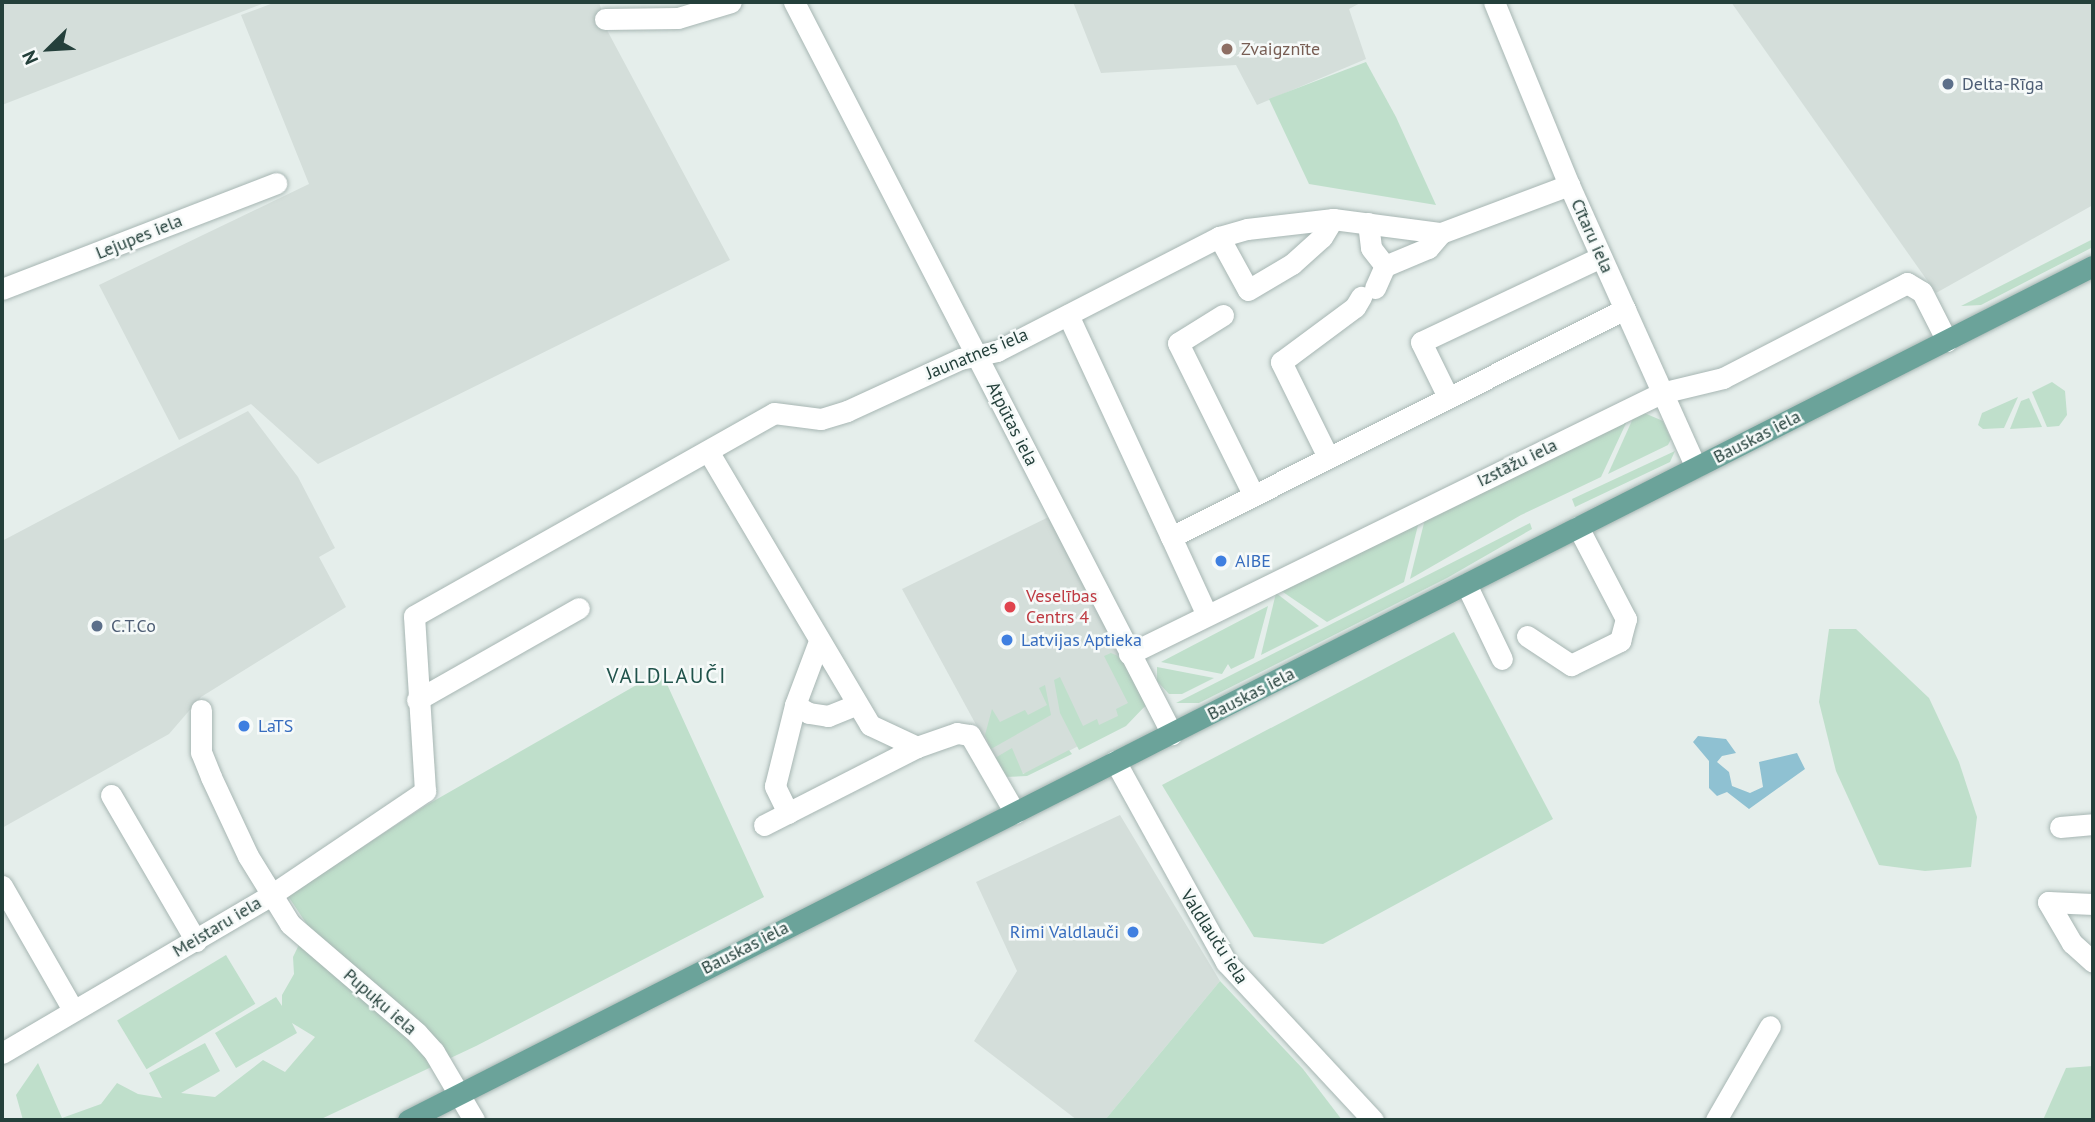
<!DOCTYPE html>
<meta charset="utf-8">
<style>
body{margin:0}
#map{position:relative;width:2095px;height:1122px;overflow:hidden;background:#e5eeeb;font-family:"PT Sans",sans-serif}
div>[style]{position:absolute}
[style*='--x']{left:calc(var(--x)*1px);top:calc(var(--y)*1px);width:calc(var(--w)*1px);rotate:calc(var(--a)*1deg)}
.built>*{inset:0;background:#d4deda}
.green>*{inset:0;background:#bfdfcb;transform-origin:0 0}
.water>*{inset:0;background:#8fc1d2}
.roads{filter:drop-shadow(0 0 2px #a7b6b3) drop-shadow(0 0 2px #a7b6b3)}
.minor>*{height:21px;margin:-10.5px;padding:0 10.5px;transform-origin:10.5px;border-radius:10.5px;background:#fff}
.major>*{height:21px;margin:-10.5px;padding:0 10.5px;transform-origin:10.5px;border-radius:10.5px;background:#6ba39a}
.dots>*{width:19px;height:19px;translate:-50% -50%;box-sizing:border-box;border:4px solid #f6faf9;border-radius:50%}
span{translate:-50% -50%;white-space:nowrap;text-align:center;line-height:1.15;-webkit-text-stroke:5px #f6faf9;paint-order:stroke}
.education-label{font-size:18px;color:#785e54}
.left{translate:0 -50%;text-align:left}
.service-label{font-size:18px;color:#4e5e75}
.street-label{font-size:18px;color:#24403b}
.shop-label{font-size:18px;color:#366cbe}
.right{translate:-100% -50%;text-align:right}
.health-label{font-size:18px;color:#be3a42}
.quarter-label{font-size:21px;color:#20534b;letter-spacing:2px}
.frame{position:absolute;inset:0;border:4px solid #24403b;pointer-events:none}
.north{position:absolute;left:14px;top:14px;width:70px;height:70px;-webkit-text-stroke:5px #f6faf9;paint-order:stroke;rotate:246deg;font-size:19px;font-weight:700;line-height:28px;text-align:center;color:#24403b}
.north::after{content:'';display:block;margin:auto;width:24px;height:32px;background:#24403b;clip-path:polygon(50% 0,100% 100%,50% 72%,0 100%)}
</style>
<div id="map">
<div class="built">
<div style="clip-path:polygon(2px 2px,267px 2px,2px 105px)"></div>
<div style="clip-path:polygon(276px 2px,599px 2px,608px 32px,730px 260px,318px 464px,251px 404px,179px 440px,99px 285px,309px 184px,241px 15px)"></div>
<div style="clip-path:polygon(1073px 2px,1362px 2px,1349px 9px,1366px 59px,1257px 105px,1236px 65px,1101px 73px)"></div>
<div style="clip-path:polygon(1731px 2px,2093px 2px,2093px 205px,1936px 293px)"></div>
<div style="clip-path:polygon(248px 411px,298px 477px,335px 548px,319px 557px,346px 607px,201px 697px,169px 734px,2px 828px,2px 541px)"></div>
<div style="clip-path:polygon(1063px 510px,1160px 696px,1122px 723px,1027px 773px,1004px 776px,902px 589px)"></div>
<div style="clip-path:polygon(1120px 815px,1220px 981px,1105px 1120px,1077px 1120px,974px 1041px,1017px 971px,976px 882px)"></div>
</div>
<div class="green">
<div style="clip-path:polygon(1366px 62px,1396px 117px,1436px 205px,1309px 184px,1269px 99px)"></div>
<div style="clip-path:polygon(2093px 239px,2093px 247px,1981px 305px,1961px 306px)"></div>
<div style="clip-path:polygon(2052px 382px,2065px 391px,2067px 415px,2059px 426px,2047px 427px,2032px 392px)"></div>
<div style="clip-path:polygon(2018px 397px,2004px 428px,1983px 429px,1978px 425px,1982px 413px)"></div>
<div style="clip-path:polygon(2029px 398px,2042px 427px,2010px 429px,2021px 401px)"></div>
<div style="clip-path:polygon(1642px 412px,1663px 421px,1671px 439px,1668px 445px,1608px 474px,1634px 416px)"></div>
<div style="clip-path:polygon(1628px 419px,1601px 477px,1521px 515px,1410px 579px,1426px 515px)"></div>
<div style="clip-path:polygon(1675px 451px,1670px 462px,1575px 507px,1572px 499px)"></div>
<div style="clip-path:polygon(1420px 517px,1404px 582px,1327px 622px,1277px 588px)"></div>
<div style="clip-path:polygon(1530px 523px,1532px 529px,1447px 578px,1199px 703px,1176px 703px)"></div>
<div style="clip-path:polygon(1276px 593px,1319px 626px,1261px 655px)"></div>
<div style="clip-path:polygon(1268px 606px,1254px 658px,1231px 669px,1228px 664px,1222px 674px,1161px 662px)"></div>
<div style="clip-path:polygon(1829px 629px,1856px 629px,1929px 698px,1959px 762px,1977px 817px,1971px 867px,1925px 871px,1879px 865px,1836px 771px,1819px 702px)"></div>
<div style="clip-path:polygon(1454px 632px,1553px 819px,1323px 944px,1254px 937px,1162px 785px)"></div>
<div style="clip-path:polygon(1111px 653px,1120px 657px,1146px 705px,1126px 726px,1079px 750px,1060px 713px,1054px 680px,1060px 677px,1083px 726px,1097px 719px,1099px 725px,1118px 716px,1116px 709px,1128px 703px,1104px 656px)"></div>
<div style="clip-path:polygon(1157px 667px,1214px 678px,1182px 694px,1169px 694px,1157px 681px)"></div>
<div style="clip-path:polygon(661px 671px,764px 897px,476px 1046px,319px 1120px,23px 1120px,16px 1095px,38px 1063px,62px 1118px,101px 1104px,117px 1083px,138px 1094px,162px 1098px,149px 1073px,205px 1043px,220px 1071px,181px 1093px,215px 1097px,263px 1060px,285px 1072px,315px 1037px,292px 1023px,297px 1033px,236px 1068px,215px 1033px,276px 997px,282px 1006px,282px 995px,294px 974px,293px 957px,308px 926px,288px 896px,425px 806px)"></div>
<div style="clip-path:polygon(1045px 685px,1051px 715px,991px 749px,985px 735px,992px 709px,1000px 722px,1025px 710px,1028px 715px,1047px 705px,1039px 688px)"></div>
<div style="clip-path:polygon(1012px 748px,1023px 774px,1069px 750px,1072px 754px,1027px 776px,1005px 777px,995px 758px)"></div>
<div style="left:226px;top:955px;width:57px;height:127px;rotate:59deg"></div>
<div style="clip-path:polygon(1220px 981px,1303px 1069px,1342px 1120px,1105px 1120px)"></div>
<div style="clip-path:polygon(2093px 1066px,2093px 1120px,2043px 1120px,2066px 1068px)"></div>
</div>
<div class="water">
<div style="clip-path:polygon(1698px 736px,1726px 739px,1736px 753px,1722px 756px,1717px 762px,1729px 772px,1732px 786px,1750px 793px,1763px 787px,1759px 762px,1797px 753px,1805px 769px,1749px 809px,1727px 792px,1717px 796px,1709px 788px,1709px 761px,1693px 742px)"></div>
</div>
<div class="roads">
<div class="minor">
<div style="--x:794;--y:2;--w:824;--a:62.69"></div>
<div style="--x:1494;--y:2;--w:198;--a:67.7"></div>
<div style="--x:1569;--y:185;--w:309;--a:65.8"></div>
<div style="--x:605;--y:19;--w:73;--a:-0.8"></div>
<div style="--x:678;--y:18;--w:55;--a:-16.8"></div>
<div style="--x:1368;--y:223;--w:25;--a:83"></div>
<div style="--x:1371;--y:248;--w:23;--a:52"></div>
<div style="--x:1385;--y:266;--w:47;--a:-22.7"></div>
<div style="--x:1428;--y:248;--w:20;--a:-49"></div>
<div style="--x:1219;--y:237;--w:60;--a:61.3"></div>
<div style="--x:1248;--y:290;--w:51;--a:-30.6"></div>
<div style="--x:1292;--y:264;--w:40;--a:-42"></div>
<div style="--x:1322;--y:237;--w:21;--a:-59"></div>
<div style="--x:1375;--y:288;--w:24;--a:-66"></div>
<div style="--x:2;--y:289;--w:294;--a:-21.1"></div>
<div style="--x:1068;--y:315;--w:245;--a:65.1"></div>
<div style="--x:1223;--y:315;--w:53;--a:148.1"></div>
<div style="--x:1178;--y:343;--w:169;--a:63.6"></div>
<div style="--x:1447;--y:395;--w:59;--a:-116.1"></div>
<div style="--x:1421;--y:342;--w:199;--a:-25.3"></div>
<div style="--x:708;--y:451;--w:318;--a:59.4"></div>
<div style="--x:870;--y:725;--w:52;--a:25.1"></div>
<div style="--x:917;--y:747;--w:42;--a:-19.3"></div>
<div style="--x:957;--y:733;--w:13;--a:9"></div>
<div style="--x:970;--y:735;--w:90;--a:60"></div>
<div style="--x:1327;--y:455;--w:104;--a:-116.3"></div>
<div style="--x:1281;--y:362;--w:92;--a:-36.6"></div>
<div style="--x:1355;--y:307;--w:12;--a:-59"></div>
<div style="--x:1466;--y:584;--w:83;--a:64.4"></div>
<div style="--x:1206;--y:613;--w:84;--a:-114.7"></div>
<div style="--x:1171;--y:537;--w:508;--a:-26.67"></div>
<div style="--x:1527;--y:636;--w:53;--a:33.4"></div>
<div style="--x:1571;--y:665;--w:55;--a:-26.1"></div>
<div style="--x:1620;--y:641;--w:23;--a:-75"></div>
<div style="--x:1626;--y:619;--w:104;--a:-117.6"></div>
<div style="--x:1129;--y:654;--w:593;--a:-26.13"></div>
<div style="--x:1661;--y:393;--w:64;--a:-13.6"></div>
<div style="--x:1723;--y:378;--w:207;--a:-27.3"></div>
<div style="--x:1907;--y:283;--w:17;--a:31"></div>
<div style="--x:1922;--y:292;--w:55;--a:63"></div>
<div style="--x:417;--y:700;--w:186;--a:-29.6"></div>
<div style="--x:795;--y:705;--w:16;--a:30"></div>
<div style="--x:809;--y:713;--w:19;--a:9"></div>
<div style="--x:828;--y:716;--w:31;--a:-22"></div>
<div style="--x:201;--y:710;--w:42;--a:90"></div>
<div style="--x:201;--y:752;--w:27;--a:68"></div>
<div style="--x:211;--y:777;--w:87;--a:64.9"></div>
<div style="--x:248;--y:856;--w:80;--a:58.3"></div>
<div style="--x:290;--y:924;--w:167;--a:40.6"></div>
<div style="--x:417;--y:1033;--w:25;--a:48"></div>
<div style="--x:434;--y:1052;--w:79;--a:59.5"></div>
<div style="--x:1115;--y:761;--w:230;--a:61.1"></div>
<div style="--x:1226;--y:962;--w:216;--a:47.1"></div>
<div style="--x:111;--y:795;--w:169;--a:59.8"></div>
<div style="--x:788;--y:813;--w:30;--a:-116"></div>
<div style="--x:775;--y:786;--w:83;--a:-76.1"></div>
<div style="--x:795;--y:705;--w:68;--a:-69.4"></div>
<div style="--x:764;--y:825;--w:172;--a:-27"></div>
<div style="--x:2060;--y:827;--w:33;--a:-5"></div>
<div style="--x:2;--y:886;--w:143;--a:60.2"></div>
<div style="--x:2048;--y:902;--w:48;--a:59.7"></div>
<div style="--x:2072;--y:943;--w:28;--a:42"></div>
<div style="--x:2048;--y:902;--w:45;--a:2.5"></div>
<div style="--x:2;--y:1053;--w:312;--a:-30.4"></div>
<div style="--x:271;--y:895;--w:186;--a:-34"></div>
<div style="--x:425;--y:791;--w:175;--a:-93.6"></div>
<div style="--x:414;--y:616;--w:413;--a:-29.4"></div>
<div style="--x:774;--y:413;--w:47;--a:7.3"></div>
<div style="--x:821;--y:419;--w:27;--a:-17"></div>
<div style="--x:847;--y:411;--w:124;--a:-24.7"></div>
<div style="--x:960;--y:359;--w:38;--a:-12"></div>
<div style="--x:997;--y:351;--w:250;--a:-27.2"></div>
<div style="--x:1219;--y:237;--w:29;--a:-16"></div>
<div style="--x:1247;--y:229;--w:87;--a:-6.6"></div>
<div style="--x:1333;--y:219;--w:109;--a:7.4"></div>
<div style="--x:1441;--y:233;--w:137;--a:-20.6"></div>
<div style="--x:1716;--y:1120;--w:108;--a:-60.1"></div>
</div>
<div class="major">
<div style="--x:408;--y:1120;--w:1889;--a:-26.88"></div>
</div>
</div>
<div class="dots">
<div style="left:1227px;top:49px;background:#8d6e63"></div>
<div style="left:1948px;top:84px;background:#5c6f8a"></div>
<div style="left:1221px;top:561px;background:#3f7fe0"></div>
<div style="left:1010px;top:607px;background:#e0444e"></div>
<div style="left:97px;top:626px;background:#5c6f8a"></div>
<div style="left:1007px;top:640px;background:#3f7fe0"></div>
<div style="left:244px;top:726px;background:#3f7fe0"></div>
<div style="left:1133px;top:932px;background:#3f7fe0"></div>
</div>
<div class="education-label">
<span class="left" style="left:1241px;top:49px">Zvaigznīte</span>
</div>
<div class="service-label">
<span class="left" style="left:1962px;top:84px">Delta-Rīga</span>
<span class="left" style="left:111px;top:626px">C.T.Co</span>
</div>
<div class="street-label">
<span style="left:1592px;top:236px;rotate:66deg">Cītaru iela</span>
<span style="left:139px;top:237px;rotate:-22deg">Lejupes iela</span>
<span style="left:977px;top:354px;rotate:-22deg">Jaunatnes iela</span>
<span style="left:1012px;top:424px;rotate:63deg">Atpūtas iela</span>
<span style="left:1757px;top:437px;rotate:-27deg">Bauskas iela</span>
<span style="left:1517px;top:463px;rotate:-26deg">Izstāžu iela</span>
<span style="left:1251px;top:694px;rotate:-27deg">Bauskas iela</span>
<span style="left:217px;top:927px;rotate:-31deg">Meistaru iela</span>
<span style="left:1214px;top:937px;rotate:57deg">Valdlauču iela</span>
<span style="left:745px;top:948px;rotate:-27deg">Bauskas iela</span>
<span style="left:380px;top:1002px;rotate:41deg">Pupuķu iela</span>
</div>
<div class="shop-label">
<span class="left" style="left:1235px;top:561px">AIBE</span>
<span class="left" style="left:1021px;top:640px">Latvijas Aptieka</span>
<span class="left" style="left:258px;top:726px">LaTS</span>
<span class="right" style="left:1119px;top:932px">Rimi Valdlauči</span>
</div>
<div class="health-label">
<span class="left" style="left:1026px;top:607px">Veselības<br>Centrs 4</span>
</div>
<div class="quarter-label">
<span style="left:667px;top:676px">VALDLAUČI</span>
</div>
<div class="frame"></div>
<div class="north">N</div>
</div>
